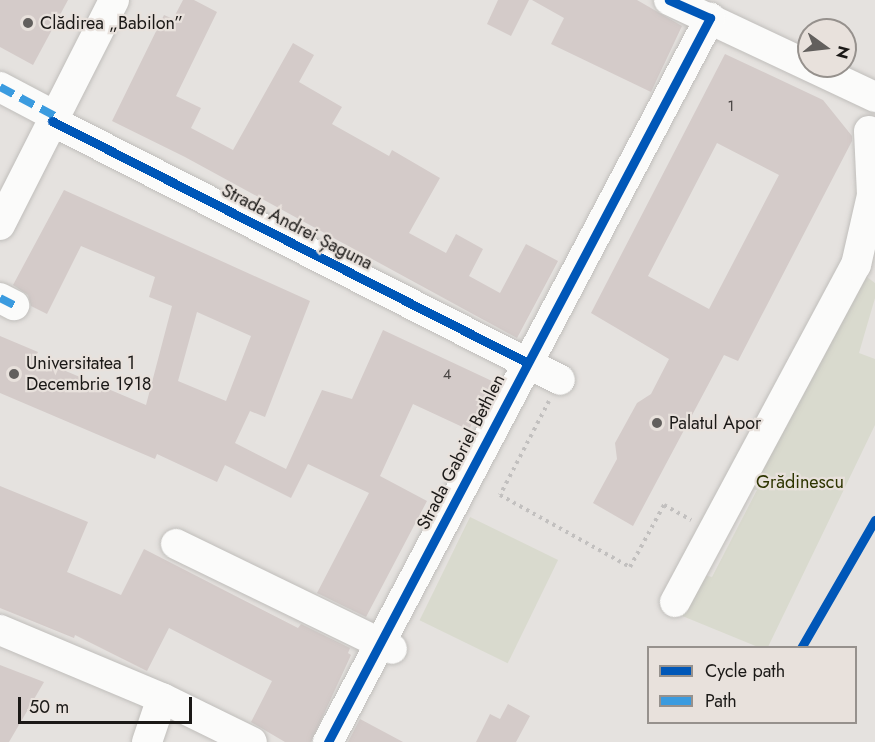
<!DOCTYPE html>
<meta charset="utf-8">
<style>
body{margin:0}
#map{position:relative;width:875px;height:742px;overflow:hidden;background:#e5e2df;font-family:Jost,sans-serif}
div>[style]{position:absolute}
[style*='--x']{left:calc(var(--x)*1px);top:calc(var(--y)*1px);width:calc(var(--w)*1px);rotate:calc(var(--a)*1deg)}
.green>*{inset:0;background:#d9dace;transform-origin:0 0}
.building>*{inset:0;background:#d4cbc9}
.path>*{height:4px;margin-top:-2px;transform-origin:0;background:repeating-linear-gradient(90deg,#c2c0bf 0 3px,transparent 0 7.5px)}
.roads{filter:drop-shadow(0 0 2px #c0bebb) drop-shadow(0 0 2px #c0bebb)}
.minor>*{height:30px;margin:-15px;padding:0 15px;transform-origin:15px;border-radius:15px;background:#fbfbfa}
.quiet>*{height:8px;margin-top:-4px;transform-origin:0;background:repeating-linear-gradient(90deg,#3b9bdf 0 15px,transparent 0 23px)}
.cycleway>*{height:9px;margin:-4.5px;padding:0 4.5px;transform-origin:4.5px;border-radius:4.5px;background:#0057b8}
.dots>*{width:16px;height:16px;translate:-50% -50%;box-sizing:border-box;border:3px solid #e8e1dc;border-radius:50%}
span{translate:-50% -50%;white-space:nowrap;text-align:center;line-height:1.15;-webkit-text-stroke:4.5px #e8e1dc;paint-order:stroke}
.number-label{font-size:15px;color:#4a4644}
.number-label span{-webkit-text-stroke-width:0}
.poi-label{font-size:18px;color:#1b1917}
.left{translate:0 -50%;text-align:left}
.street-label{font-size:18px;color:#1b1917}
.park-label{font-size:18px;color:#2e3500}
.legend{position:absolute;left:647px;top:646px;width:210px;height:78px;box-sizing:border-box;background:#e8e1dc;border:2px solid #96918d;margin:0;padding:8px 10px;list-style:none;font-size:18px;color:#1b1917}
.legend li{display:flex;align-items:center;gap:12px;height:30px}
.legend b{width:30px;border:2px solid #96918d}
.north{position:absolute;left:797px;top:18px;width:60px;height:60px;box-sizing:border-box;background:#e8e1dc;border:2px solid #96918d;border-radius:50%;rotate:105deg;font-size:16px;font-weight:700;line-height:24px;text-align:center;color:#1b1917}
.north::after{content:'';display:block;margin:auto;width:21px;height:27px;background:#625f5d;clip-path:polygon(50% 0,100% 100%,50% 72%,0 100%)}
.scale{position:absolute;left:18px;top:697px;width:174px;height:27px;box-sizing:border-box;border:3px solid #1b1917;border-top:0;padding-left:8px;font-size:18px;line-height:21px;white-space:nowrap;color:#1b1917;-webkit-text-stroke:4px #e8e1dc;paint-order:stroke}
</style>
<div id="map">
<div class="green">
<div style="clip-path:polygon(860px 272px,875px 283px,875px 298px,859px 353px,875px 359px,875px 425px,768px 647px,758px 647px,675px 613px,695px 573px,712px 577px,757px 490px,744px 489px)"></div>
<div style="left:470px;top:517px;width:98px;height:115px;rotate:26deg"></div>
</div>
<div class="building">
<div style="clip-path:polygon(0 0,68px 0,33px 65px,0 47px)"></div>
<div style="clip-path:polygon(183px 0,194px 0,217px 12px,176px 96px,201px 108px,191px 128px,233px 150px,293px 43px,314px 55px,299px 82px,342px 107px,332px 124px,389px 156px,392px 150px,440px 178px,409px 233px,446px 253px,456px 234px,483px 249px,469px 276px,500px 293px,526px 244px,558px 261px,517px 338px,185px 157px,112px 121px,164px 15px,173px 19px)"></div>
<div style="clip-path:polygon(498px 0,529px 0,511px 36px,487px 24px)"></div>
<div style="clip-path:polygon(532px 0,637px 0,682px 26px,651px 92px,551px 44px,564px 18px)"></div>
<div style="clip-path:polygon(evenodd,725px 54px,823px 100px,852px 136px,852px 141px,738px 361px,724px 355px,633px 526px,593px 503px,617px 459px,615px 443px,637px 403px,651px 394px,669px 359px,591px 313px,725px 54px,717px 143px,779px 175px,709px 309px,648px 276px,717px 143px)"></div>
<div style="clip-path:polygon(evenodd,64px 190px,310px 301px,265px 417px,250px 411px,235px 443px,286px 469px,322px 390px,352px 399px,383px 330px,492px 381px,469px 430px,413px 404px,380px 476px,427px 501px,366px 617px,317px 593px,369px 493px,308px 464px,291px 498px,225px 465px,217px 482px,157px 454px,155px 459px,0 393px,0 336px,38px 352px,35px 358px,146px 405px,172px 306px,149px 297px,155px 277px,81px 246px,47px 314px,31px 306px,28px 295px,13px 285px,64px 190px,197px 312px,251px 336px,226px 401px,178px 381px,197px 312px)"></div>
<div style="clip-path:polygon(0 486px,88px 522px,67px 572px,121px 595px,144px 549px,298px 628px,301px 624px,350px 648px,348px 653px,351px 655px,311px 742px,285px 742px,251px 722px,272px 681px,169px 628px,147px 671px,75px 635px,74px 638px,0 608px)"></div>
<div style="clip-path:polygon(0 665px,44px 682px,9px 742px,0 742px)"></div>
<div style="clip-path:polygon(508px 704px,530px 716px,516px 742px,476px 742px,490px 714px,500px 719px)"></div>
<div style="clip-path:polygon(360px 719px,403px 742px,348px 742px)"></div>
</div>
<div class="path">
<div style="--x:549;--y:401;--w:106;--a:117.5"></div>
<div style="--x:500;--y:495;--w:149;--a:29"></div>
<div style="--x:630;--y:567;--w:71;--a:-61.3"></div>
<div style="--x:664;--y:505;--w:31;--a:29"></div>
</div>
<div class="roads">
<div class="minor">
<div style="--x:669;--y:0;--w:228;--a:25.2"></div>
<div style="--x:0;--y:87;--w:62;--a:27.8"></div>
<div style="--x:52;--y:121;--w:570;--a:27.01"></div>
<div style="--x:0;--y:225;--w:252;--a:-63.1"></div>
<div style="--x:0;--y:298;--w:16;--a:27"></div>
<div style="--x:176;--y:544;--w:240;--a:25.9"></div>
<div style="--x:675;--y:602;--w:383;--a:-61.8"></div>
<div style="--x:856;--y:265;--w:72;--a:-77.1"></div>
<div style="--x:872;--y:195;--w:64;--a:-92.7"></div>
<div style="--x:0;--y:630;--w:176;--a:22.8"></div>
<div style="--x:162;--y:698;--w:100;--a:26.1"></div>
<div style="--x:147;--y:742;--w:46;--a:-71.2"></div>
<div style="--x:328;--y:742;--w:819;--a:-62.18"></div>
</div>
</div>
<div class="quiet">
<div style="--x:0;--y:87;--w:62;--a:27.8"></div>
<div style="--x:0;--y:298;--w:16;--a:27"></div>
</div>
<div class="cycleway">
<div style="--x:52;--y:121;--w:532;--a:26.95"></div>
<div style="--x:801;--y:648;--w:148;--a:-60"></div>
<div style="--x:328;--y:742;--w:819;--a:-62.18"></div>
<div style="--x:710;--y:18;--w:45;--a:-156.3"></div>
</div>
<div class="dots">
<div style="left:28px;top:23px;background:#625f5d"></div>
<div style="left:14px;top:374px;background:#625f5d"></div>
<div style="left:657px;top:423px;background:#625f5d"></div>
</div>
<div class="number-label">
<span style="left:731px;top:107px">1</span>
<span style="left:447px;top:375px">4</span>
</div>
<div class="poi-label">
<span class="left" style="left:40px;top:23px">Clădirea „Babilon”</span>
<span class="left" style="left:26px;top:374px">Universitatea 1<br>Decembrie 1918</span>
<span class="left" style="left:669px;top:423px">Palatul Apor</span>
</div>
<div class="street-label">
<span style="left:297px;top:227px;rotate:27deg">Strada Andrei Șaguna</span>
<span style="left:461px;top:452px;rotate:-63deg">Strada Gabriel Bethlen</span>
</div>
<div class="park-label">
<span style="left:800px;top:482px">Grădinescu</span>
</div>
<ul class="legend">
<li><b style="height:8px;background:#0057b8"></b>Cycle path</li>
<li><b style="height:8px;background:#3b9bdf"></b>Path</li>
</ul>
<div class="north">N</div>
<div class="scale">50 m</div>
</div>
